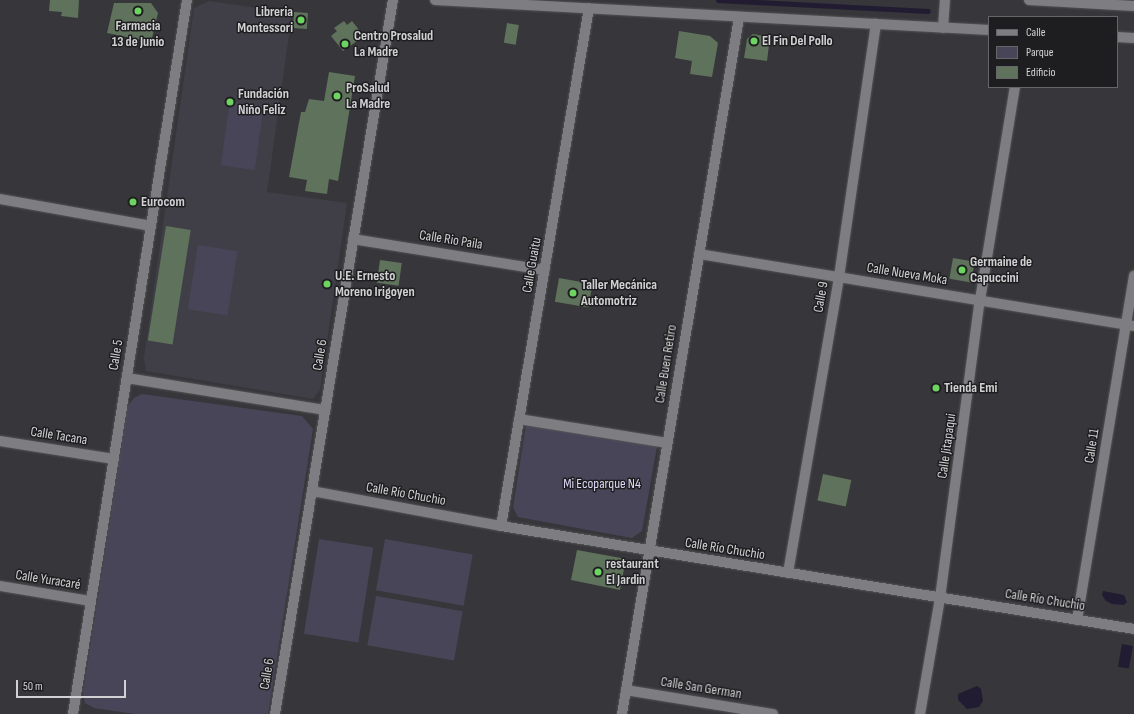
<!DOCTYPE html>
<meta charset="utf-8">
<style>
body{margin:0}
#map{position:relative;width:1134px;height:714px;overflow:hidden;background:#37363a;font-family:"Sofia Sans Condensed",sans-serif}
div>[style]{position:absolute}
[style*='--x']{left:calc(var(--x)*1px);top:calc(var(--y)*1px);width:calc(var(--w)*1px);rotate:calc(var(--a)*1deg)}
.built>*{inset:0;background:#403f48}
.green>*{inset:0;background:#494559;transform-origin:0 0}
.water>*{inset:0;background:#211c31;transform-origin:0 0}
.stream>*{height:4.5px;margin:-2.25px;padding:0 2.25px;transform-origin:2.25px;border-radius:2.25px;background:#211c31}
.building>*{inset:0;background:#5f725c;transform-origin:0 0}
.roads{filter:drop-shadow(0 0 1px #545456) drop-shadow(0 0 1px #545456)}
.minor>*{height:10px;margin:-5px;padding:0 5px;transform-origin:5px;border-radius:5px;background:#7e7d82}
.dots>*{width:11px;height:11px;translate:-50% -50%;box-sizing:border-box;border:2px solid #1e1e20;border-radius:50%}
span{translate:-50% -50%;white-space:nowrap;text-align:center;line-height:1.15;-webkit-text-stroke:3px #1e1e20;paint-order:stroke}
.poi-label{font-size:14px;color:#d1d1d3;font-weight:700}
.right{translate:-100% -50%;text-align:right}
.left{translate:0 -50%;text-align:left}
.street-label{font-size:14px;color:#d1d1d3}
.park-label{font-size:14px;color:#ddd8f7}
.legend{position:absolute;left:988px;top:16px;width:130px;height:72px;box-sizing:border-box;background:#1e1e20;border:1px solid #666668;margin:0;padding:5px 7px;list-style:none;font-size:12px;color:#d1d1d3}
.legend li{display:flex;align-items:center;gap:8px;height:20px}
.legend b{width:20px;border:1px solid #666668}
.scale{position:absolute;left:16px;top:680px;width:110px;height:18px;box-sizing:border-box;border:2px solid #d1d1d3;border-top:0;padding-left:5px;font-size:12px;line-height:14px;white-space:nowrap;color:#d1d1d3;-webkit-text-stroke:3px #1e1e20;paint-order:stroke}
</style>
<div id="map">
<div class="built">
<div style="clip-path:polygon(209px 1px,292px 13px,267px 192px,347px 203px,320px 390px,313px 399px,146px 371px,144px 358px,194px 8px)"></div>
</div>
<div class="green">
<div style="left:230px;top:101px;width:34px;height:65px;rotate:8deg"></div>
<div style="left:198px;top:245px;width:40px;height:65px;rotate:9deg"></div>
<div style="clip-path:polygon(142px 394px,302px 416px,313px 429px,268px 714px,135px 714px,94px 708px,85px 703px,83px 693px,128px 406px,134px 398px)"></div>
<div style="clip-path:polygon(526px 425px,657px 446px,642px 531px,632px 538px,518px 517px,513px 507px)"></div>
<div style="left:319px;top:539px;width:55px;height:96px;rotate:9deg"></div>
<div style="left:385px;top:539px;width:89px;height:52px;rotate:10deg"></div>
<div style="left:376px;top:596px;width:88px;height:50px;rotate:10deg"></div>
</div>
<div class="water">
<div style="clip-path:polygon(1103px 591px,1124px 595px,1127px 602px,1124px 605px,1112px 604px,1106px 601px,1102px 595px)"></div>
<div style="left:1122px;top:644px;width:11px;height:23px;rotate:10deg"></div>
<div style="clip-path:polygon(977px 686px,981px 689px,983px 701px,979px 707px,967px 709px,958px 700px,958px 694px)"></div>
</div>
<div class="stream">
<div style="--x:718;--y:0;--w:210;--a:3"></div>
</div>
<div class="building">
<div style="clip-path:polygon(50px 0,79px 0,78px 18px,61px 16px,62px 12px,49px 11px)"></div>
<div style="clip-path:polygon(114px 3px,151px 3px,158px 13px,151px 42px,107px 33px)"></div>
<div style="left:294px;top:12px;width:14px;height:16px;rotate:4deg"></div>
<div style="clip-path:polygon(344px 21px,347px 25px,352px 21px,364px 36px,343px 51px,331px 36px,337px 31px,334px 28px)"></div>
<div style="left:507px;top:23px;width:12px;height:20px;rotate:9deg"></div>
<div style="clip-path:polygon(679px 31px,710px 36px,718px 43px,712px 77px,690px 74px,692px 61px,675px 58px)"></div>
<div style="clip-path:polygon(753px 34px,770px 37px,767px 61px,744px 58px,747px 39px)"></div>
<div style="clip-path:polygon(329px 72px,355px 76px,338px 181px,329px 179px,327px 194px,305px 191px,307px 180px,289px 177px,301px 112px,305px 112px,309px 99px,324px 101px)"></div>
<div style="left:166px;top:226px;width:25px;height:116px;rotate:9deg"></div>
<div style="left:953px;top:258px;width:22px;height:21px;rotate:10deg"></div>
<div style="left:380px;top:260px;width:22px;height:23px;rotate:8deg"></div>
<div style="left:559px;top:278px;width:34px;height:24px;rotate:10deg"></div>
<div style="left:823px;top:474px;width:29px;height:27px;rotate:12deg"></div>
<div style="clip-path:polygon(577px 550px,621px 558px,625px 564px,620px 590px,571px 580px)"></div>
</div>
<div class="roads">
<div class="minor">
<div style="--x:435;--y:0;--w:555;--a:3.1"></div>
<div style="--x:1029;--y:0;--w:105;--a:3.3"></div>
<div style="--x:943;--y:28;--w:28;--a:-86"></div>
<div style="--x:1117;--y:37;--w:17;--a:3"></div>
<div style="--x:0;--y:199;--w:153;--a:10.1"></div>
<div style="--x:353;--y:239;--w:194;--a:9.2"></div>
<div style="--x:699;--y:254;--w:441;--a:9.4"></div>
<div style="--x:127;--y:378;--w:201;--a:9.2"></div>
<div style="--x:519;--y:419;--w:150;--a:9.2"></div>
<div style="--x:0;--y:441;--w:115;--a:9"></div>
<div style="--x:312;--y:491;--w:192;--a:10.5"></div>
<div style="--x:501;--y:526;--w:641;--a:9.24"></div>
<div style="--x:501;--y:526;--w:525;--a:-80.36"></div>
<div style="--x:788;--y:573;--w:300;--a:-80.2"></div>
<div style="--x:839;--y:277;--w:256;--a:-81.7"></div>
<div style="--x:0;--y:586;--w:92;--a:9.4"></div>
<div style="--x:1077;--y:620;--w:349;--a:-80.6"></div>
<div style="--x:626;--y:690;--w:149;--a:9.3"></div>
<div style="--x:73;--y:714;--w:723;--a:-80.93"></div>
<div style="--x:275;--y:714;--w:724;--a:-80.62"></div>
<div style="--x:622;--y:714;--w:706;--a:-80.46"></div>
<div style="--x:920;--y:714;--w:118;--a:-80.2"></div>
<div style="--x:940;--y:598;--w:301;--a:-82.4"></div>
<div style="--x:980;--y:300;--w:216;--a:-80.7"></div>
</div>
</div>
<div class="dots">
<div style="left:138px;top:11px;background:#6dd361"></div>
<div style="left:301px;top:20px;background:#6dd361"></div>
<div style="left:754px;top:41px;background:#6dd361"></div>
<div style="left:345px;top:44px;background:#6dd361"></div>
<div style="left:337px;top:96px;background:#6dd361"></div>
<div style="left:230px;top:102px;background:#6dd361"></div>
<div style="left:133px;top:202px;background:#6dd361"></div>
<div style="left:962px;top:270px;background:#6dd361"></div>
<div style="left:327px;top:284px;background:#6dd361"></div>
<div style="left:573px;top:293px;background:#6dd361"></div>
<div style="left:936px;top:388px;background:#6dd361"></div>
<div style="left:598px;top:572px;background:#6dd361"></div>
</div>
<div class="poi-label">
<span class="right" style="left:293px;top:20px">Libreria<br>Montessori</span>
<span style="left:138px;top:34px">Farmacia<br>13 de Junio</span>
<span class="left" style="left:354px;top:44px">Centro Prosalud<br>La Madre</span>
<span class="left" style="left:762px;top:41px">El Fin Del Pollo</span>
<span class="left" style="left:346px;top:96px">ProSalud<br>La Madre</span>
<span class="left" style="left:238px;top:102px">Fundación<br>Niño Feliz</span>
<span class="left" style="left:141px;top:202px">Eurocom</span>
<span class="left" style="left:970px;top:270px">Germaine de<br>Capuccini</span>
<span class="left" style="left:335px;top:284px">U.E. Ernesto<br>Moreno Irigoyen</span>
<span class="left" style="left:581px;top:293px">Taller Mecánica<br>Automotriz</span>
<span class="left" style="left:944px;top:388px">Tienda Emi</span>
<span class="left" style="left:606px;top:572px">restaurant<br>El Jardin</span>
</div>
<div class="street-label">
<span style="left:451px;top:240px;rotate:9deg">Calle Rio Paila</span>
<span style="left:532px;top:265px;rotate:-80deg">Calle Guaitu</span>
<span style="left:907px;top:274px;rotate:9deg">Calle Nueva Moka</span>
<span style="left:821px;top:297px;rotate:-80deg">Calle 9</span>
<span style="left:116px;top:355px;rotate:-81deg">Calle 5</span>
<span style="left:320px;top:355px;rotate:-81deg">Calle 6</span>
<span style="left:666px;top:364px;rotate:-81deg">Calle Buen Retiro</span>
<span style="left:59px;top:436px;rotate:9deg">Calle Tacana</span>
<span style="left:947px;top:446px;rotate:-82deg">Calle Jitapaqui</span>
<span style="left:1092px;top:446px;rotate:-81deg">Calle 11</span>
<span style="left:406px;top:494px;rotate:10deg">Calle Río Chuchio</span>
<span style="left:725px;top:549px;rotate:9deg">Calle Río Chuchio</span>
<span style="left:48px;top:580px;rotate:9deg">Calle Yuracaré</span>
<span style="left:1045px;top:600px;rotate:9deg">Calle Río Chuchio</span>
<span style="left:267px;top:674px;rotate:-81deg">Calle 6</span>
<span style="left:701px;top:688px;rotate:9deg">Calle San German</span>
</div>
<div class="park-label">
<span style="left:602px;top:484px">Mi Ecoparque N4</span>
</div>
<ul class="legend">
<li><b style="height:5px;background:#7e7d82"></b>Calle</li>
<li><b style="height:11px;background:#494559"></b>Parque</li>
<li><b style="height:11px;background:#5f725c"></b>Edificio</li>
</ul>
<div class="scale">50 m</div>
</div>
